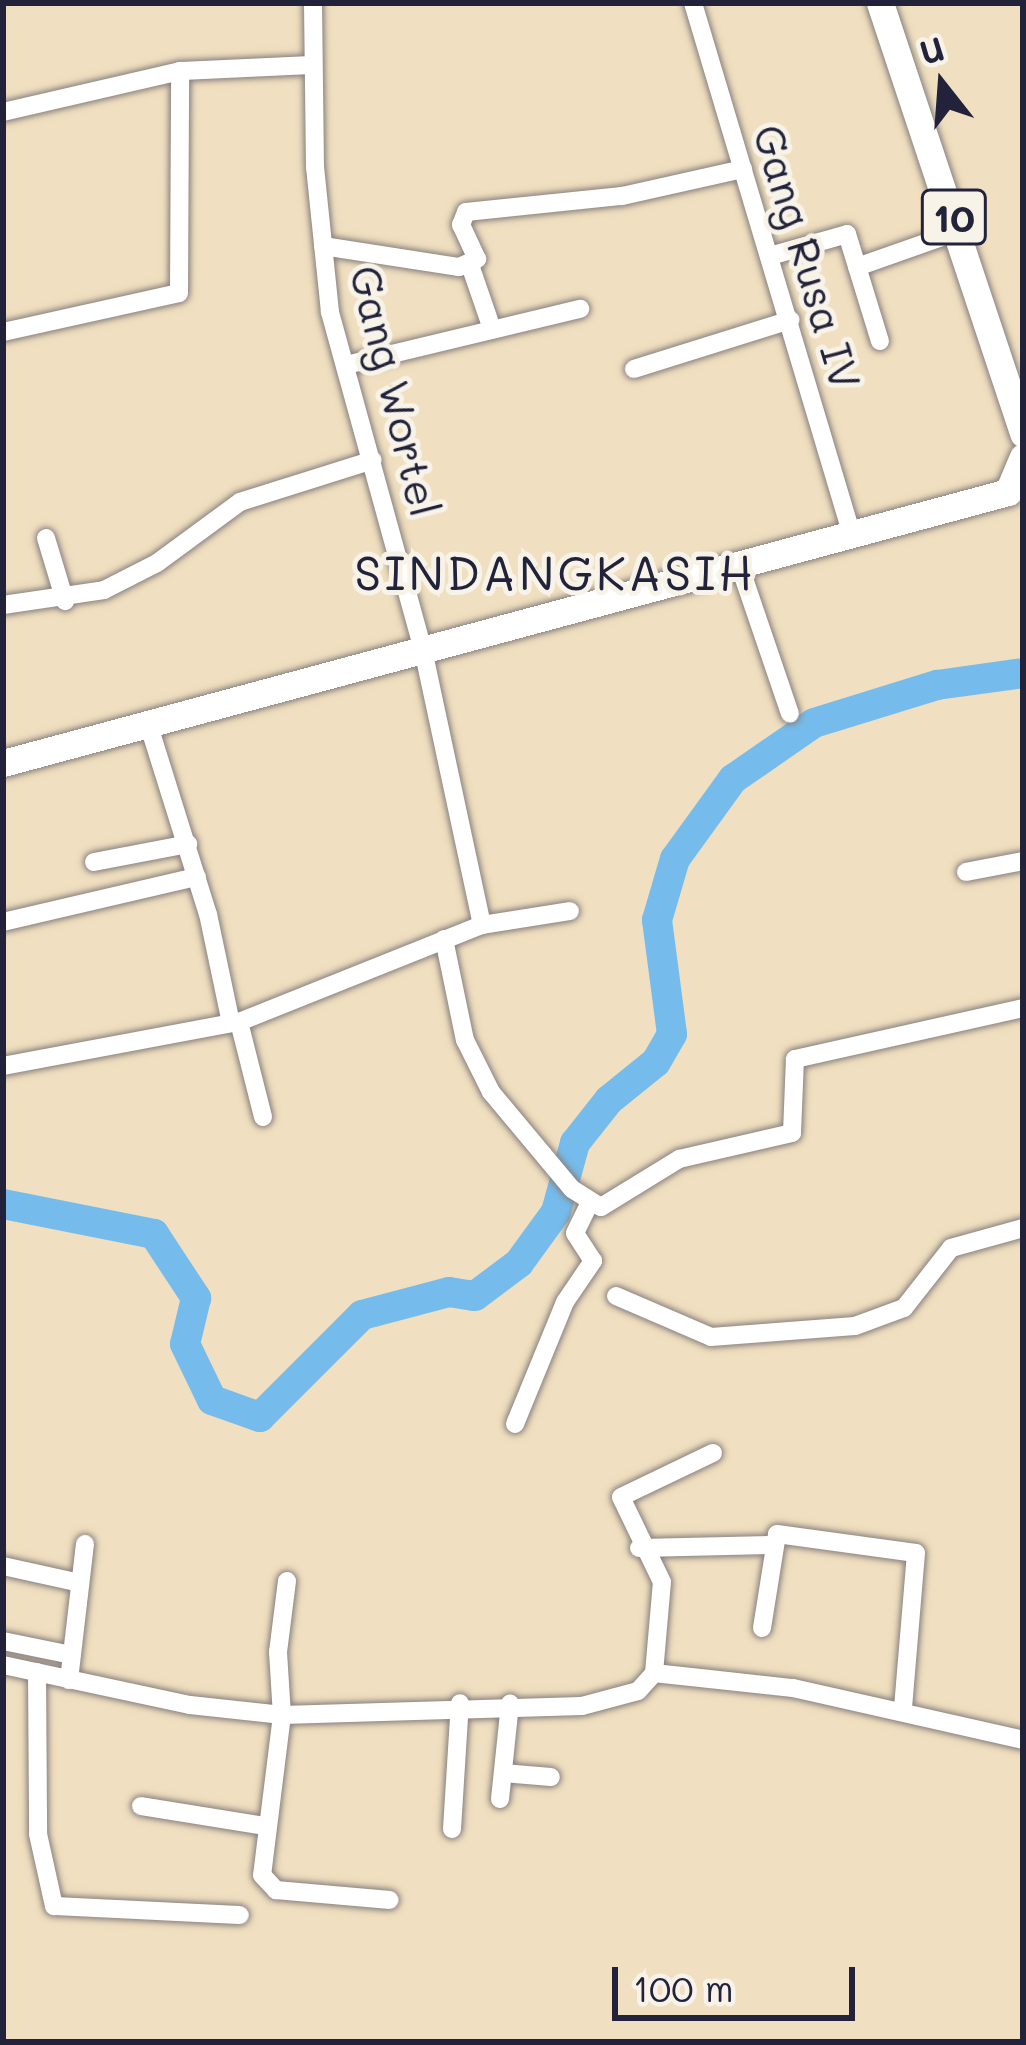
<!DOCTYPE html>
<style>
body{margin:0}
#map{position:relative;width:1026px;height:2045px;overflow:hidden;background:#f0dfc0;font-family:Mali,sans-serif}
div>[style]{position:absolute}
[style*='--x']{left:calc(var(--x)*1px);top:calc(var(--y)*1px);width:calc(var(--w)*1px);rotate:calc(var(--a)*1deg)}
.river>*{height:30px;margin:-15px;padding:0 15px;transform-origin:15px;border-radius:15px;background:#75bcec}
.roads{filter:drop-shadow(0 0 3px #89807e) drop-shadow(0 0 3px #89807e)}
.minor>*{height:18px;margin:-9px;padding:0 9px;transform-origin:9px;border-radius:9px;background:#fff}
.highway>*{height:27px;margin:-13.5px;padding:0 13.5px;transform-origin:13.5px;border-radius:13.5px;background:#fff}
span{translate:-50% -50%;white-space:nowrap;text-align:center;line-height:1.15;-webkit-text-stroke:10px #f7f3e8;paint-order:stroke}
.shield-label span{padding:3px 9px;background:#f7f3e8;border:3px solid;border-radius:9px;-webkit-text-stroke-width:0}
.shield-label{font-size:39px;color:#22223b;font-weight:700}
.street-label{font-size:42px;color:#22223b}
.quarter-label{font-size:48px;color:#22223b;letter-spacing:3px}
.frame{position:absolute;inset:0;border:6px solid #22223b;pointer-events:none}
.north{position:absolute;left:882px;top:24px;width:120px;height:120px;-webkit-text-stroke:9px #f7f3e8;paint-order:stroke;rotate:343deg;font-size:33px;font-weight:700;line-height:48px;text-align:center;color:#22223b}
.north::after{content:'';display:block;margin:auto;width:42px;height:54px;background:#22223b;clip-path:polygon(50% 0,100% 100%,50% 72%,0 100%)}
.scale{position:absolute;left:612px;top:1967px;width:243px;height:54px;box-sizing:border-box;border:6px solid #22223b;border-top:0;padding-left:15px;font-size:36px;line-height:42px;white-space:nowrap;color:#22223b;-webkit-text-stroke:9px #f7f3e8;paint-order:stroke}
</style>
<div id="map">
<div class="river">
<div style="--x:3;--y:1204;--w:154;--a:11.2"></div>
<div style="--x:154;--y:1234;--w:77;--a:56.7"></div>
<div style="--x:196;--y:1298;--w:47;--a:103.4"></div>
<div style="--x:185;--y:1344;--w:62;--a:64.3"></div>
<div style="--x:212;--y:1400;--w:51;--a:19.5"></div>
<div style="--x:260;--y:1417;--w:144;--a:-45"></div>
<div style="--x:362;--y:1315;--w:90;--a:-14.8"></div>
<div style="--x:449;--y:1292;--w:26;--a:9"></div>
<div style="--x:475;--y:1296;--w:55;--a:-36.9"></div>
<div style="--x:519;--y:1263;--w:63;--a:-54"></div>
<div style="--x:556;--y:1212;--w:72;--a:-74.6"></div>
<div style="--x:575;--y:1143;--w:55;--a:-51.7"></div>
<div style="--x:609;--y:1100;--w:60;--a:-39"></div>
<div style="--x:656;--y:1062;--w:32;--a:-60"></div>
<div style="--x:672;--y:1034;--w:115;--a:-97.5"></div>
<div style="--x:657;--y:920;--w:64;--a:-73.6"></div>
<div style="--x:675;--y:859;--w:99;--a:-54.1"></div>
<div style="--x:733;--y:779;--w:98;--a:-34.7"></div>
<div style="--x:814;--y:723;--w:129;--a:-17.2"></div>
<div style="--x:937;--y:685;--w:87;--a:-7.9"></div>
</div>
<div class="roads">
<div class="minor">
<div style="--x:693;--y:3;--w:552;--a:73.37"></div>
<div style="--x:3;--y:112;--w:182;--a:-13"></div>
<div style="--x:323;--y:246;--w:138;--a:8.8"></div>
<div style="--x:459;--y:267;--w:20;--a:-24"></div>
<div style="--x:477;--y:259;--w:38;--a:-115"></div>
<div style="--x:461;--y:225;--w:14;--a:-69"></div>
<div style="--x:466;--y:212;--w:157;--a:-5.9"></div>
<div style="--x:622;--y:196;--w:124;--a:-12.6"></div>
<div style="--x:770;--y:256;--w:80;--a:-15.9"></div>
<div style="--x:847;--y:234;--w:112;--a:72.9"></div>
<div style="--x:470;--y:265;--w:65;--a:71"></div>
<div style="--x:857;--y:267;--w:108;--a:-19.4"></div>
<div style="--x:3;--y:332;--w:180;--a:-12.5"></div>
<div style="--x:179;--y:293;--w:222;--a:-89.7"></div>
<div style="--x:180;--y:71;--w:133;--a:-2.6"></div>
<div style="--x:346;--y:365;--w:241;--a:-13.5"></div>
<div style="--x:634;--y:369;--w:164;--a:-17.4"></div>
<div style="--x:46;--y:538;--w:66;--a:73.2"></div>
<div style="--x:739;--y:564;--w:158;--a:71.2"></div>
<div style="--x:3;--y:605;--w:102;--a:-8.4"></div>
<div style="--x:104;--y:590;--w:59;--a:-27"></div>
<div style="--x:157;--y:563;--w:103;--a:-36.3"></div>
<div style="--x:240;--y:502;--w:139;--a:-17.5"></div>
<div style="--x:148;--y:723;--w:200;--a:72.6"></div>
<div style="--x:208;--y:914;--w:111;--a:78.1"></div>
<div style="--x:94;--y:862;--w:96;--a:-10.8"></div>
<div style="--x:966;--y:872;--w:58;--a:-10.9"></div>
<div style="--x:3;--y:922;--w:199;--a:-13.1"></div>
<div style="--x:482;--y:925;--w:89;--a:-9"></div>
<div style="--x:444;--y:939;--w:103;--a:78.3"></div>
<div style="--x:465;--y:1040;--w:58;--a:63.4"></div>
<div style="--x:491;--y:1092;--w:126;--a:50.1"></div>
<div style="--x:572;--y:1189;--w:34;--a:32"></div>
<div style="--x:601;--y:1207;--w:92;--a:-31.6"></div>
<div style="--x:679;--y:1159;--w:116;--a:-13"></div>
<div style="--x:792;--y:1133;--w:74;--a:-87.7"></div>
<div style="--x:795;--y:1059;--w:234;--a:-12.6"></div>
<div style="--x:239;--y:1022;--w:98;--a:75.8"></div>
<div style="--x:3;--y:1066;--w:240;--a:-10.6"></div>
<div style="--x:239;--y:1022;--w:262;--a:-21.8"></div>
<div style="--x:482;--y:925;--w:281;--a:-102.1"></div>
<div style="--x:423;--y:650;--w:351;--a:-105.4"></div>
<div style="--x:330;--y:312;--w:146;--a:-95.9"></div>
<div style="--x:315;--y:167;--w:164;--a:-90.7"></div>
<div style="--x:616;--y:1296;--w:103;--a:23.3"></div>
<div style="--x:711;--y:1337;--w:144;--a:-4.4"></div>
<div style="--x:855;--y:1326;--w:52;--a:-20.2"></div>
<div style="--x:904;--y:1308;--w:76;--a:-51.9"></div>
<div style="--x:951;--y:1248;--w:75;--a:-15.5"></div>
<div style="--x:515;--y:1424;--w:132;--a:-67.7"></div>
<div style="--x:565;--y:1302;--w:50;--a:-55.7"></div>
<div style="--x:593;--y:1261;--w:33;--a:-123"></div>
<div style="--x:575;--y:1233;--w:32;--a:-64"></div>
<div style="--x:639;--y:1548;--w:133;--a:-1.3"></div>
<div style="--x:3;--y:1566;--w:79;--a:12.4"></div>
<div style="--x:287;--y:1581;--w:72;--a:97.2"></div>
<div style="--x:278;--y:1652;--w:63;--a:86.4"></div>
<div style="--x:282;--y:1715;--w:161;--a:97.1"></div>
<div style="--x:262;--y:1875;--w:21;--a:47"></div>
<div style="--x:276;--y:1890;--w:114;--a:5"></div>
<div style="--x:762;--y:1628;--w:95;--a:-80.9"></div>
<div style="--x:777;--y:1534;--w:140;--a:7.8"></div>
<div style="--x:916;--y:1553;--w:157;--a:94.8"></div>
<div style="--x:3;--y:1641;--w:70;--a:11.5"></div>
<div style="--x:3;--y:1665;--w:191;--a:12.1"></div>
<div style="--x:190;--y:1705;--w:93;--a:6.2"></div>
<div style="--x:282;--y:1715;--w:300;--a:-1.7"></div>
<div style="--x:582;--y:1706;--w:58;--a:-15"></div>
<div style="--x:638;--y:1691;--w:24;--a:-48"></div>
<div style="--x:654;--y:1673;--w:140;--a:6.2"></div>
<div style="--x:793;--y:1688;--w:236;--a:12.7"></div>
<div style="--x:37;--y:1672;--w:162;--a:89.6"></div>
<div style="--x:38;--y:1834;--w:74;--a:77.5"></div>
<div style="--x:54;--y:1906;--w:186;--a:2.8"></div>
<div style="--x:654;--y:1673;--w:91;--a:-85"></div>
<div style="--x:662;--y:1582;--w:94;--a:-115.8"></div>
<div style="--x:621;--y:1497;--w:102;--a:-25.6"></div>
<div style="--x:69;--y:1680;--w:137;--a:-83.3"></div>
<div style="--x:503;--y:1773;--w:48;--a:4.8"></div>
<div style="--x:500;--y:1799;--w:96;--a:-84"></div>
<div style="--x:141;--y:1806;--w:125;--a:9.2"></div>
<div style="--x:452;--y:1829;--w:126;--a:-86.4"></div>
</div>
<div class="highway">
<div style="--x:880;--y:3;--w:454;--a:71.6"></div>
<div style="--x:3;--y:763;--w:1041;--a:-15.09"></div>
<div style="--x:1008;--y:492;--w:38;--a:-67"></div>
</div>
</div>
<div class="shield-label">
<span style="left:954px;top:217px">10</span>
</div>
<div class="street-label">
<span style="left:807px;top:257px;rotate:73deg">Gang Rusa IV</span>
<span style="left:395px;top:391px;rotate:76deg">Gang Wortel</span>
</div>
<div class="quarter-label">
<span style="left:555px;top:573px">SINDANGKASIH</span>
</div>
<div class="frame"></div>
<div class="north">U</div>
<div class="scale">100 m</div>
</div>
